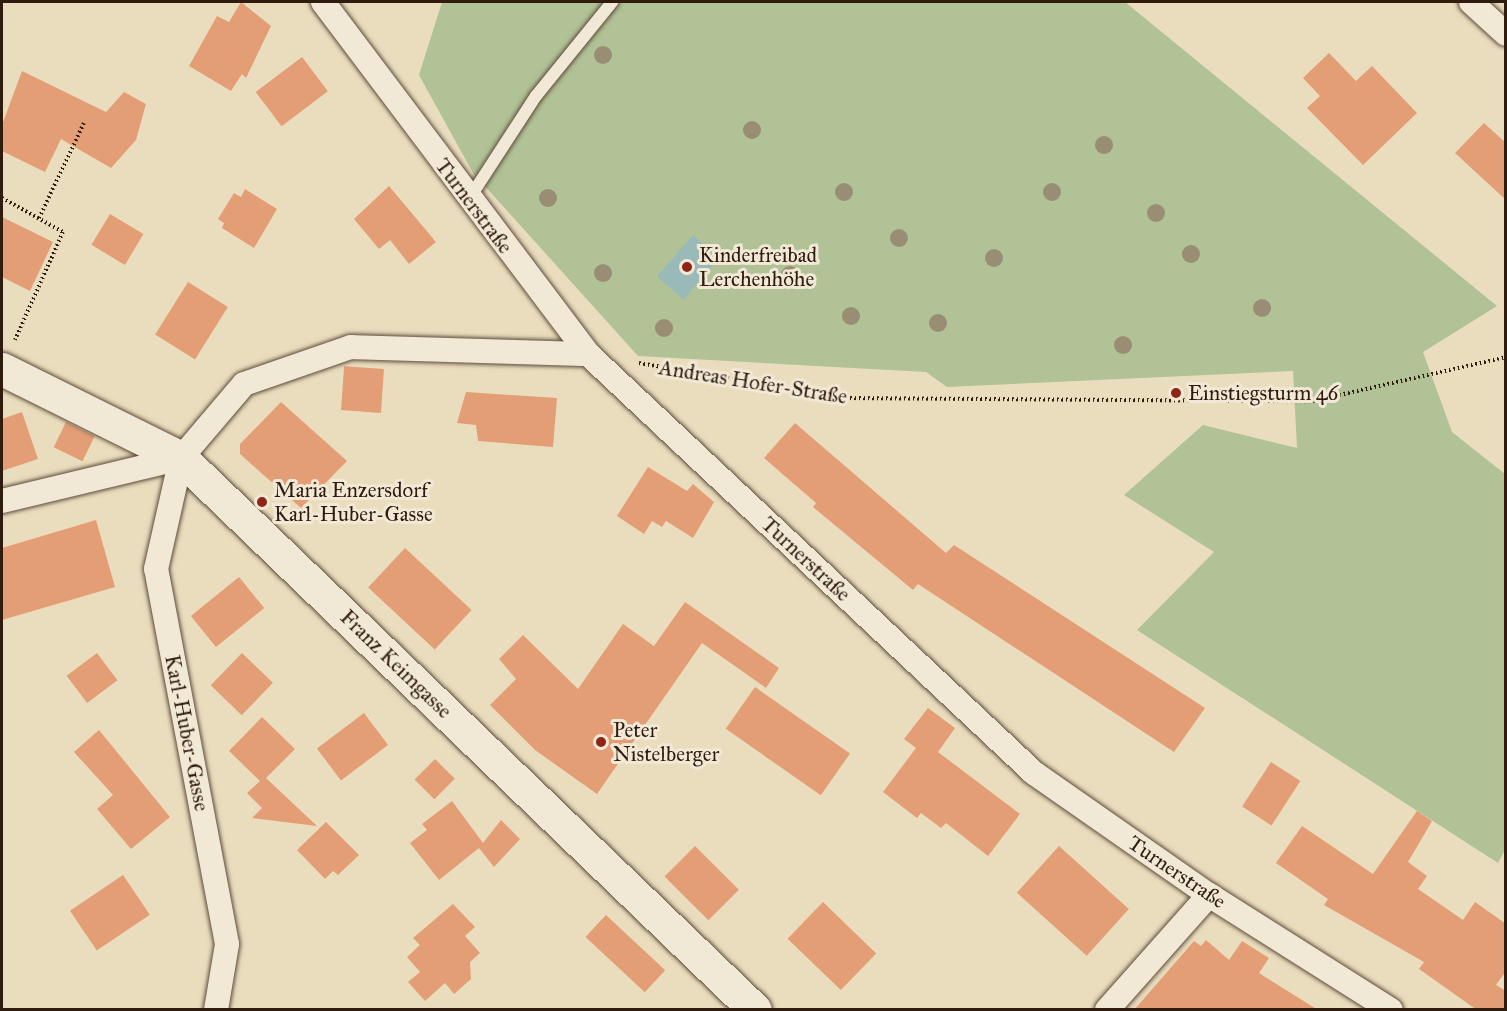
<!DOCTYPE html>
<meta charset="utf-8">
<style>
body{margin:0}
#map{position:relative;width:1507px;height:1011px;overflow:hidden;background:#eaddbe;font-family:"IM FELL Great Primer",serif}
div>[style]{position:absolute}
[style*='--x']{left:calc(var(--x)*1px);top:calc(var(--y)*1px);width:calc(var(--w)*1px);rotate:calc(var(--a)*1deg)}
.green>*{inset:0;background:#b1c296}
.water>*{inset:0;background:#9abab9;transform-origin:0 0}
.building>*{inset:0;background:#e39e76;transform-origin:0 0}
.path>*{height:4px;margin-top:-2px;transform-origin:0;background:repeating-linear-gradient(90deg,#2f1c0f 0 1.5px,transparent 0 4.5px)}
.roads{filter:drop-shadow(0 0 2px #5e4c3b) drop-shadow(0 0 2px #5e4c3b)}
.service>*{height:12px;margin:-6px;padding:0 6px;transform-origin:6px;border-radius:6px;background:#f1e9d5}
.minor>*{height:24px;margin:-12px;padding:0 12px;transform-origin:12px;border-radius:12px;background:#f1e9d5}
.secondary>*{height:33px;margin:-16.5px;padding:0 16.5px;transform-origin:16.5px;border-radius:16.5px;background:#f1e9d5}
.trees>*{width:18px;height:18px;margin:-9px;border-radius:50%;background:#998e74}
.dots>*{width:16px;height:16px;translate:-50% -50%;box-sizing:border-box;border:3px solid #f1e9d5;border-radius:50%}
span{translate:-50% -50%;white-space:nowrap;text-align:center;line-height:1.15;-webkit-text-stroke:6px #f1e9d5;paint-order:stroke}
.street-label{font-size:21px;color:#2f1c0f}
.poi-label{font-size:21px;color:#2f1c0f}
.left{translate:0 -50%;text-align:left}
.frame{position:absolute;inset:0;border:3px solid #2f1c0f;pointer-events:none}
</style>
<div id="map">
<div class="green">
<div style="clip-path:polygon(442px 2px,1125px 2px,1497px 306px,1423px 352px,1452px 432px,1505px 474px,1506px 848px,1498px 863px,1137px 630px,1214px 552px,1124px 495px,1203px 425px,1297px 448px,1293px 371px,947px 387px,926px 372px,638px 356px,473px 173px,419px 75px)"></div>
</div>
<div class="water">
<div style="left:693px;top:235px;width:35px;height:55px;rotate:41deg"></div>
</div>
<div class="building">
<div style="clip-path:polygon(241px 2px,271px 26px,246px 78px,242px 74px,231px 91px,189px 66px,217px 16px,229px 22px)"></div>
<div style="clip-path:polygon(1329px 53px,1356px 81px,1372px 66px,1417px 113px,1363px 165px,1307px 108px,1320px 96px,1303px 78px)"></div>
<div style="left:302px;top:57px;width:43px;height:58px;rotate:53deg"></div>
<div style="clip-path:polygon(22px 71px,106px 112px,124px 92px,146px 104px,136px 140px,111px 168px,61px 139px,45px 172px,2px 151px,2px 125px)"></div>
<div style="clip-path:polygon(1484px 123px,1506px 143px,1506px 200px,1455px 153px)"></div>
<div style="clip-path:polygon(389px 186px,436px 242px,409px 264px,390px 240px,379px 249px,354px 219px)"></div>
<div style="clip-path:polygon(245px 189px,277px 209px,254px 248px,222px 228px,224px 223px,218px 219px,234px 193px,241px 197px)"></div>
<div style="left:110px;top:214px;width:39px;height:36px;rotate:31deg"></div>
<div style="clip-path:polygon(2px 217px,53px 242px,30px 291px,2px 277px)"></div>
<div style="left:188px;top:282px;width:47px;height:62px;rotate:32deg"></div>
<div style="left:384px;top:369px;width:44px;height:40px;rotate:94deg"></div>
<div style="clip-path:polygon(466px 392px,557px 398px,553px 447px,478px 441px,476px 425px,457px 423px)"></div>
<div style="clip-path:polygon(281px 402px,347px 461px,301px 508px,240px 454px,240px 444px)"></div>
<div style="clip-path:polygon(22px 412px,38px 459px,2px 471px,2px 419px)"></div>
<div style="left:66px;top:422px;width:32px;height:28px;rotate:26deg"></div>
<div style="clip-path:polygon(795px 423px,946px 553px,954px 545px,1205px 708px,1174px 752px,918px 584px,913px 590px,813px 507px,816px 503px,764px 458px)"></div>
<div style="clip-path:polygon(648px 467px,687px 491px,693px 484px,714px 502px,693px 538px,666px 521px,662px 527px,652px 521px,644px 534px,617px 516px)"></div>
<div style="clip-path:polygon(96px 520px,115px 587px,2px 620px,2px 548px)"></div>
<div style="left:405px;top:548px;width:91px;height:54px;rotate:43deg"></div>
<div style="left:239px;top:577px;width:40px;height:62px;rotate:51deg"></div>
<div style="clip-path:polygon(685px 602px,779px 668px,766px 688px,702px 643px,597px 794px,535px 750px,490px 705px,516px 679px,499px 659px,523px 635px,578px 689px,623px 624px,654px 646px)"></div>
<div style="left:97px;top:653px;width:34px;height:38px;rotate:53deg"></div>
<div style="left:242px;top:653px;width:43px;height:45px;rotate:44deg"></div>
<div style="left:755px;top:687px;width:116px;height:51px;rotate:35deg"></div>
<div style="clip-path:polygon(928px 708px,955px 728px,938px 752px,1020px 814px,988px 856px,946px 823px,941px 828px,921px 813px,917px 818px,883px 792px,916px 748px,904px 739px)"></div>
<div style="left:364px;top:713px;width:40px;height:59px;rotate:53deg"></div>
<div style="clip-path:polygon(262px 717px,295px 749px,266px 778px,317px 826px,252px 818px,262px 808px,247px 793px,260px 781px,229px 751px)"></div>
<div style="clip-path:polygon(99px 730px,170px 817px,131px 849px,97px 809px,113px 795px,74px 752px)"></div>
<div style="left:435px;top:759px;width:28px;height:29px;rotate:45deg"></div>
<div style="left:1271px;top:762px;width:35px;height:53px;rotate:33deg"></div>
<div style="clip-path:polygon(452px 801px,483px 843px,501px 820px,520px 839px,494px 867px,479px 848px,439px 880px,410px 843px,427px 830px,422px 824px)"></div>
<div style="clip-path:polygon(1417px 811px,1432px 821px,1408px 862px,1427px 876px,1418px 889px,1463px 920px,1475px 902px,1506px 924px,1506px 971px,1496px 985px,1506px 991px,1506px 1010px,1477px 1010px,1419px 969px,1424px 962px,1324px 905px,1328px 899px,1276px 863px,1302px 826px,1373px 874px)"></div>
<div style="clip-path:polygon(326px 822px,359px 855px,338px 875px,333px 871px,325px 879px,297px 850px)"></div>
<div style="left:695px;top:846px;width:62px;height:43px;rotate:45deg"></div>
<div style="left:1059px;top:846px;width:94px;height:63px;rotate:42deg"></div>
<div style="left:123px;top:875px;width:48px;height:64px;rotate:56deg"></div>
<div style="left:823px;top:902px;width:74px;height:51px;rotate:44deg"></div>
<div style="clip-path:polygon(453px 904px,475px 927px,465px 936px,480px 953px,470px 962px,471px 979px,454px 994px,445px 983px,425px 1001px,408px 982px,420px 972px,407px 957px,420px 945px,413px 938px)"></div>
<div style="left:606px;top:915px;width:81px;height:30px;rotate:43deg"></div>
<div style="clip-path:polygon(1206px 940px,1229px 960px,1242px 941px,1269px 958px,1259px 973px,1318px 1010px,1134px 1010px,1194px 941px,1201px 946px)"></div>
</div>
<div class="path">
<div style="--x:2;--y:198;--w:70;--a:29.1"></div>
<div style="--x:63;--y:232;--w:118;--a:114"></div>
<div style="--x:39;--y:218;--w:105;--a:-64.7"></div>
<div style="--x:639;--y:363;--w:205;--a:9.8"></div>
<div style="--x:841;--y:398;--w:472;--a:0.4"></div>
<div style="--x:1313;--y:401;--w:198;--a:-12.8"></div>
</div>
<div class="roads">
<div class="service">
<div style="--x:469;--y:199;--w:123;--a:-57"></div>
<div style="--x:536;--y:96;--w:121;--a:-51"></div>
</div>
<div class="minor">
<div style="--x:323;--y:2;--w:441;--a:53"></div>
<div style="--x:588;--y:354;--w:612;--a:43.21"></div>
<div style="--x:1034;--y:773;--w:213;--a:34.9"></div>
<div style="--x:1209;--y:895;--w:215;--a:32.3"></div>
<div style="--x:1471;--y:2;--w:47;--a:42.4"></div>
<div style="--x:2;--y:501;--w:184;--a:-13.5"></div>
<div style="--x:216;--y:1010;--w:67;--a:-80.5"></div>
<div style="--x:227;--y:944;--w:382;--a:-100.7"></div>
<div style="--x:156;--y:569;--w:114;--a:-77.3"></div>
<div style="--x:181;--y:458;--w:97;--a:-49.6"></div>
<div style="--x:244;--y:384;--w:113;--a:-19.1"></div>
<div style="--x:351;--y:347;--w:237;--a:1.7"></div>
<div style="--x:1107;--y:1010;--w:154;--a:-48.4"></div>
</div>
<div class="secondary">
<div style="--x:2;--y:369;--w:200;--a:26.4"></div>
<div style="--x:181;--y:458;--w:796;--a:43.88"></div>
</div>
</div>
<div class="trees">
<div style="left:603px;top:55px"></div>
<div style="left:752px;top:130px"></div>
<div style="left:1104px;top:145px"></div>
<div style="left:844px;top:192px"></div>
<div style="left:1052px;top:192px"></div>
<div style="left:548px;top:198px"></div>
<div style="left:1156px;top:213px"></div>
<div style="left:899px;top:238px"></div>
<div style="left:1191px;top:254px"></div>
<div style="left:994px;top:258px"></div>
<div style="left:603px;top:273px"></div>
<div style="left:790px;top:275px"></div>
<div style="left:1262px;top:308px"></div>
<div style="left:851px;top:316px"></div>
<div style="left:938px;top:323px"></div>
<div style="left:664px;top:328px"></div>
<div style="left:1123px;top:345px"></div>
</div>
<div class="dots">
<div style="left:687px;top:267px;background:#8f2418"></div>
<div style="left:1176px;top:393px;background:#8f2418"></div>
<div style="left:262px;top:502px;background:#8f2418"></div>
<div style="left:601px;top:742px;background:#8f2418"></div>
</div>
<div class="street-label">
<span style="left:474px;top:206px;rotate:53deg">Turnerstraße</span>
<span style="left:753px;top:382px;rotate:9deg">Andreas Hofer-Straße</span>
<span style="left:806px;top:559px;rotate:43deg">Turnerstraße</span>
<span style="left:396px;top:664px;rotate:44deg">Franz Keimgasse</span>
<span style="left:187px;top:733px;rotate:79deg">Karl-Huber-Gasse</span>
<span style="left:1177px;top:872px;rotate:34deg">Turnerstraße</span>
</div>
<div class="poi-label">
<span class="left" style="left:699px;top:267px">Kinderfreibad<br>Lerchenhöhe</span>
<span class="left" style="left:1188px;top:393px">Einstiegsturm 46</span>
<span class="left" style="left:274px;top:502px">Maria Enzersdorf<br>Karl-Huber-Gasse</span>
<span class="left" style="left:613px;top:742px">Peter<br>Nistelberger</span>
</div>
<div class="frame"></div>
</div>
